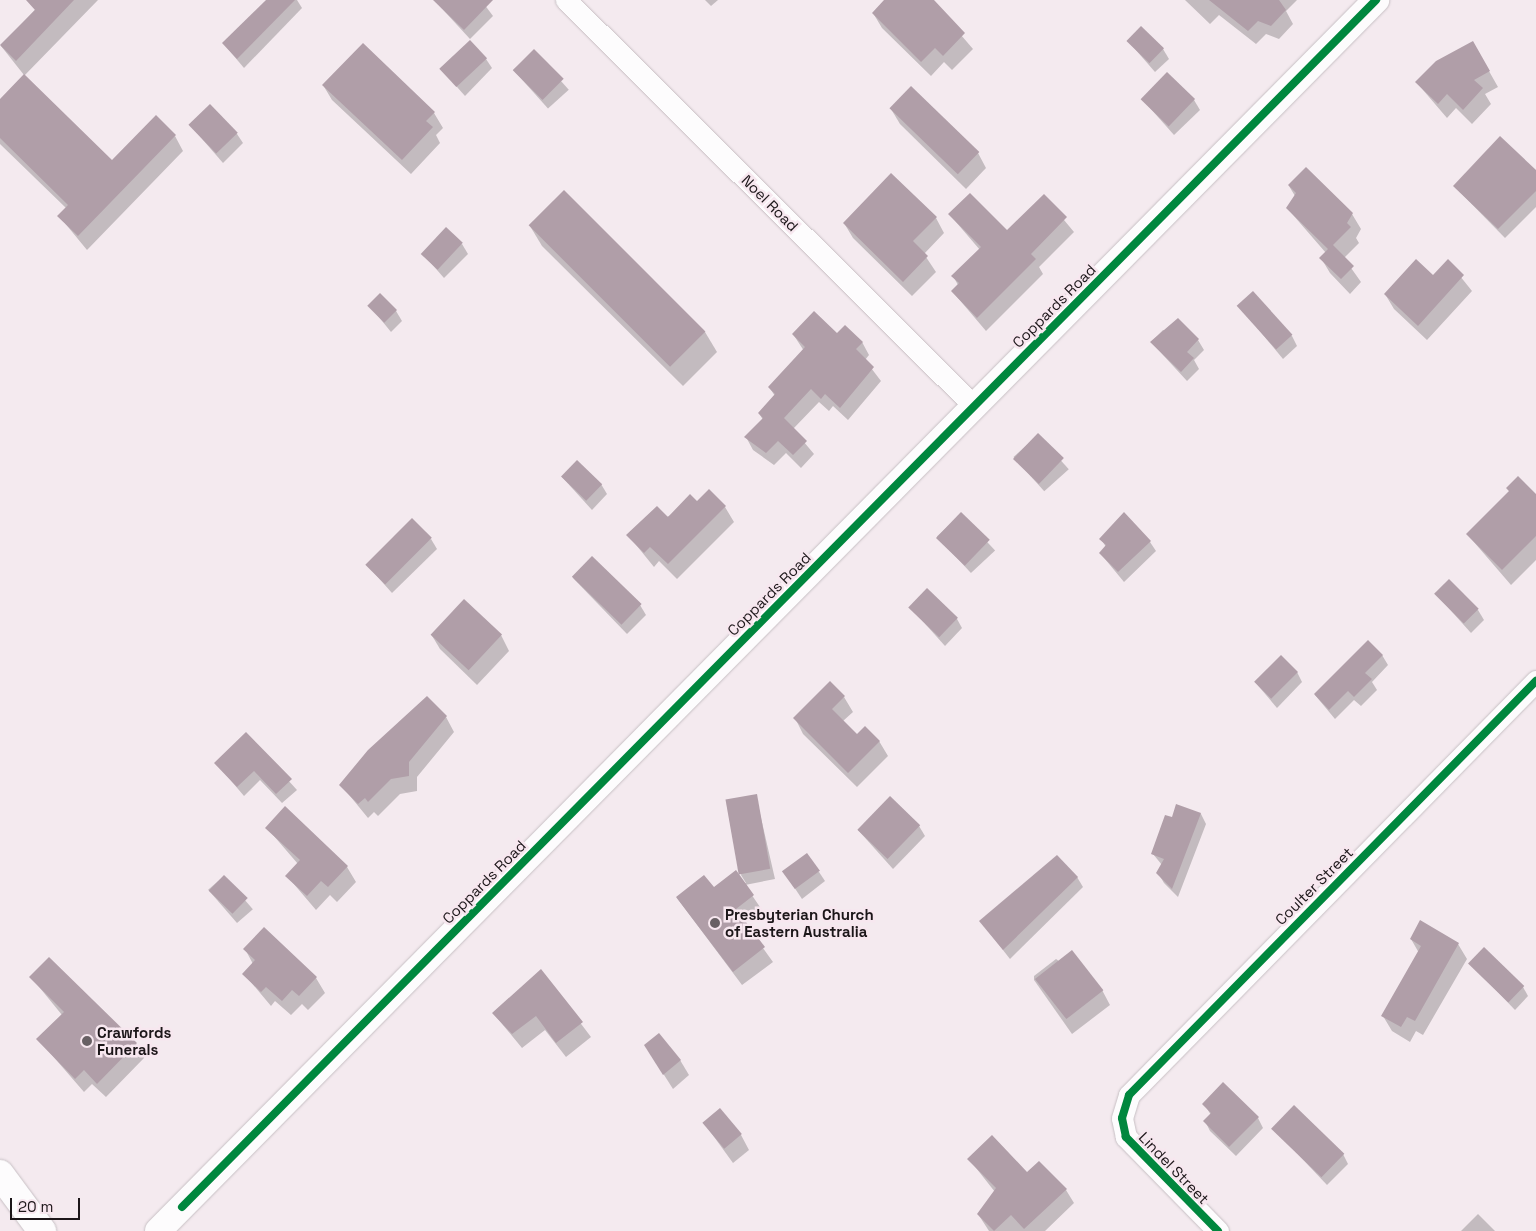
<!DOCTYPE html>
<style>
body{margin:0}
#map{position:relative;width:1536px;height:1231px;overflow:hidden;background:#f4eaef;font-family:"Space Grotesk",sans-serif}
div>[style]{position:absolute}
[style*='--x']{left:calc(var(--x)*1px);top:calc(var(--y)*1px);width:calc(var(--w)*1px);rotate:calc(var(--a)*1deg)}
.shadow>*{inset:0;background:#0003;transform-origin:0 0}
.building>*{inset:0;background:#b09ea8;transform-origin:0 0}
.roads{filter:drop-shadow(0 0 1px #c7c0c4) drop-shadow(0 0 1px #c7c0c4)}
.minor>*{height:21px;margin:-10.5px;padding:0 10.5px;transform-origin:10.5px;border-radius:10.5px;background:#fdfcfd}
.tertiary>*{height:26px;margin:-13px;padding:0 13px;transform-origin:13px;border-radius:13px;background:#fdfcfd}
.secondary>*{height:28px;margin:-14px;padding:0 14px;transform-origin:14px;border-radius:14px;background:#fdfcfd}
.cycleway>*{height:8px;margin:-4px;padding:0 4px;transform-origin:4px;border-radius:4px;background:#00873e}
.dots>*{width:14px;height:14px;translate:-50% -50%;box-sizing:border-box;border:2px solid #f7e7ef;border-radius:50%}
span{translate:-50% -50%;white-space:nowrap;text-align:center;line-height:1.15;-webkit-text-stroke:5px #f7e7ef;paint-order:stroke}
.street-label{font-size:15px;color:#1c1619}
.poi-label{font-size:15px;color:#1c1619;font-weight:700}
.left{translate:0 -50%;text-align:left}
.scale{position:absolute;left:10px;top:1198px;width:70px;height:22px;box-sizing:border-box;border:2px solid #1c1619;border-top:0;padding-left:6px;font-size:15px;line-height:18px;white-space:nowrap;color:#1c1619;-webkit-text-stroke:4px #f7e7ef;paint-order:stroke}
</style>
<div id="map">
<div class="shadow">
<div style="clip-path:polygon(44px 0,98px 0,24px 76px,112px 161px,175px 136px,183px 151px,87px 250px,59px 216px,66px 208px,0 144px,0 100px,24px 75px,1px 46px)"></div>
<div style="clip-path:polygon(267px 0,297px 0,302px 8px,244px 68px,223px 43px)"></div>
<div style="clip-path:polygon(434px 0,481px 0,493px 16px,470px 39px)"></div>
<div style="clip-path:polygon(705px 0,718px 0,711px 6px)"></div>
<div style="clip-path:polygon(886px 0,931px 0,973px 49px,952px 70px,944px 62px,931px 76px,882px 28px,873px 13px)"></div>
<div style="clip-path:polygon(1185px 0,1297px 0,1286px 11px,1293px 24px,1279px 39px,1266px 34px,1256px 44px,1219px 15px,1210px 24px)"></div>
<div style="clip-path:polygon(1128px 41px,1163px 49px,1169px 59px,1155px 72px)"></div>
<div style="left:534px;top:51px;width:52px;height:28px;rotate:48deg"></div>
<div style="clip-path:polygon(1481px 57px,1498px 87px,1485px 94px,1491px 104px,1472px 124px,1456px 108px,1447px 118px,1417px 83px)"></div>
<div style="clip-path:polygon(486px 59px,492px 68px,465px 96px,442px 70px)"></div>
<div style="clip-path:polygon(323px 85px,434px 113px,443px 128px,436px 135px,440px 143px,411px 174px,332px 100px)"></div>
<div style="clip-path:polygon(1142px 99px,1194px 100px,1200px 110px,1174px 135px)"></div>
<div style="clip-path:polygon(891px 109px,978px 153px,986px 168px,966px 189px,900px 124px)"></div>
<div style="clip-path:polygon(190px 125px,237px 134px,243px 143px,223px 163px)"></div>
<div style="clip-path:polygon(1536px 172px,1536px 207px,1505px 238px,1454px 186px)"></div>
<div style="clip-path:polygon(1289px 186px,1352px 214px,1361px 229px,1356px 238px,1359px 243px,1344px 258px,1361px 282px,1350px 294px,1330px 273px,1321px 258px,1326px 253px,1287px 208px,1295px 196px)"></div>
<div style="clip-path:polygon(1044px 196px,1074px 232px,1039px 267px,1043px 274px,986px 331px,952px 291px,958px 285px,953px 276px,980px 250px,950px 215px,1007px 232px)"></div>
<div style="clip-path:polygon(936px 218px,944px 233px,924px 254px,936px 272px,912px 296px,853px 238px,844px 223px)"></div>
<div style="clip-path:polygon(530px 226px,705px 332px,717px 352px,683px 386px,542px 246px)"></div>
<div style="clip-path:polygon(462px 244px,468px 254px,444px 278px,423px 254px)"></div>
<div style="clip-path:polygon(1448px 261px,1472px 291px,1427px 340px,1394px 309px,1385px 294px,1433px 277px)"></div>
<div style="clip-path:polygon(369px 305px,396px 311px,402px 321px,391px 332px)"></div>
<div style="clip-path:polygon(1239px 306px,1292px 336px,1297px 346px,1283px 359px)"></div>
<div style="clip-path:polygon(1163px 330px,1198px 340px,1204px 350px,1194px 360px,1199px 369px,1187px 381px,1151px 342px)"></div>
<div style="clip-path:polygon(793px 334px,837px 335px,862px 342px,869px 355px,865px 360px,881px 381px,848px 420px,833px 406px,829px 411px,819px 402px,793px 429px,814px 454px,801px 468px,786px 453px,774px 465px,753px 450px,746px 437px,763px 420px,759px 413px,775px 396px,769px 387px,804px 351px)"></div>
<div style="left:1038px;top:435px;width:46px;height:33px;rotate:48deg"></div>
<div style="clip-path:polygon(562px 477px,601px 484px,607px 494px,592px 510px)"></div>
<div style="clip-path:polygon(1507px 488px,1536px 496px,1536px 560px,1511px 585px,1467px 534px,1510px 492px)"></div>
<div style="clip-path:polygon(697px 503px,725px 507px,734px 522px,677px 579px,659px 561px,654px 567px,628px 535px)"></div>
<div style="left:961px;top:514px;width:50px;height:33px;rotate:47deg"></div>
<div style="clip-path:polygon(431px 539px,437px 549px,392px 593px,367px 565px)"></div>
<div style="clip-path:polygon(1101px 539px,1150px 542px,1156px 551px,1124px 582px,1100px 553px,1106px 547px)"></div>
<div style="clip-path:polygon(573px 578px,640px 605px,646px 615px,627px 634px)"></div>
<div style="clip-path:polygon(1436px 594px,1478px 610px,1484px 620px,1471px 633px)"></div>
<div style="clip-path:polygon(910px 607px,957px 619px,962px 628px,945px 646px)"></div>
<div style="clip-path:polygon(431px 634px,501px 635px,509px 651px,477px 685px,440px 649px)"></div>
<div style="clip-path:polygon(1382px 655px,1388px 665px,1372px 682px,1377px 690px,1361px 706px,1354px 700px,1335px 719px,1315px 695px)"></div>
<div style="clip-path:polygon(1297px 672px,1302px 682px,1277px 708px,1255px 682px)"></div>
<div style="clip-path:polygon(844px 697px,853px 712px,843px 721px,857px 736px,879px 741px,888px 756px,857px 787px,803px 734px,795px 718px)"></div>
<div style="clip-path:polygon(446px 717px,454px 732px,417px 777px,417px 791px,400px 794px,378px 816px,374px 812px,368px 818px,341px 785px)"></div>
<div style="clip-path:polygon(246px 734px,297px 790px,282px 803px,260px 780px,244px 796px,216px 763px)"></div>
<div style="clip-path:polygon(756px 796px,775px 879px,745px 885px,762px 910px,745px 923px,773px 962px,742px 985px,677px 898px,746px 883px,741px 875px)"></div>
<div style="clip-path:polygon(1201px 814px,1206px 824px,1178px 897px,1164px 883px,1158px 873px,1162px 865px,1153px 854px,1172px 818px)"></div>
<div style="clip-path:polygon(919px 826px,925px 836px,893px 869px,858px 830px)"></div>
<div style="clip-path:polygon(267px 828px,347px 867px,356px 882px,337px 902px,330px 895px,316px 910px,287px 876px,298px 864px)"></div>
<div style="clip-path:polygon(784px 872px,819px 872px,825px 881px,802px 899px)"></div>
<div style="left:224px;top:876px;width:44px;height:21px;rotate:49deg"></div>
<div style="clip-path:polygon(1077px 877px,1083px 887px,1010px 959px,981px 922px)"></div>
<div style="clip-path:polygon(1411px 939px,1458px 944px,1467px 959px,1423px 1035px,1416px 1031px,1410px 1042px,1392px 1031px,1383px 1016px,1419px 953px)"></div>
<div style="clip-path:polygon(245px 949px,316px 978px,325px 993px,308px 1010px,302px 1004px,291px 1015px,275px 1001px,271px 1006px,244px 974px,253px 964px)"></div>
<div style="clip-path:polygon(49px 959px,136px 1044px,144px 1058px,106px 1097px,92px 1084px,84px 1092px,38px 1039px,62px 1015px,31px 977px)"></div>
<div style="clip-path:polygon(1056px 959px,1102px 990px,1110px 1005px,1072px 1034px,1034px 980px,1034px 976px)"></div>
<div style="clip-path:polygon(1470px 963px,1523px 987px,1528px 996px,1515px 1010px)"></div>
<div style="clip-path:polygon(541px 971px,591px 1037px,566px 1057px,545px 1030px,522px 1048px,493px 1013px)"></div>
<div style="clip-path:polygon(652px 1056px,680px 1060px,689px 1075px,673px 1089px)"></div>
<div style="clip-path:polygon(1204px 1104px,1258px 1118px,1263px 1128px,1236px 1156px,1210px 1131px,1205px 1121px,1211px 1115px)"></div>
<div style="clip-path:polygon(704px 1123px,741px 1135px,749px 1150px,733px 1163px)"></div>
<div style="clip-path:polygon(1274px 1129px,1343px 1154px,1348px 1164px,1327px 1185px)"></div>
<div style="clip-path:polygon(969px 1159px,1027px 1174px,1066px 1190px,1074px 1203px,1045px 1231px,989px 1231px,978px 1214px,995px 1192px)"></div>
<div style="clip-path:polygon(1478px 1214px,1495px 1231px,1461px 1231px)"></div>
</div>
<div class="building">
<div style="clip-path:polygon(26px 0,74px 0,16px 61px,0 45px,35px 10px)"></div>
<div style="clip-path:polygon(266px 0,295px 0,237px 59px,222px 43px)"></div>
<div style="clip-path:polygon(433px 0,493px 0,464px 30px)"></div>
<div style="clip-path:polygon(884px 0,934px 0,965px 33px,943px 56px,935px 48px,921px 62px,872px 13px)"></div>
<div style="clip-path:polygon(1209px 0,1279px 0,1286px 10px,1271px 26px,1258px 21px,1248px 31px)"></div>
<div style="left:1141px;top:26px;width:32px;height:21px;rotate:44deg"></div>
<div style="left:470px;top:40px;width:25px;height:42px;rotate:47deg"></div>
<div style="clip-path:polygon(1473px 41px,1490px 71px,1474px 80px,1483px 88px,1463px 110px,1447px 94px,1438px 104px,1415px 82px,1436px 61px)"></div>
<div style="clip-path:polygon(363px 43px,435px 112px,426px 121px,433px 127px,402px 160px,322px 85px)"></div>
<div style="left:534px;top:49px;width:42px;height:30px;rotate:45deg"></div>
<div style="left:1167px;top:72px;width:39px;height:38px;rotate:44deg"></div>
<div style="clip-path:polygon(24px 74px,112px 160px,156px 115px,176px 135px,78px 236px,57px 216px,68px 205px,0 138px,0 99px)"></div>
<div style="left:911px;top:86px;width:95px;height:31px;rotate:44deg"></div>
<div style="left:210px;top:104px;width:40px;height:30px;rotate:46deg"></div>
<div style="clip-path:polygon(1500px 136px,1536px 170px,1536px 191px,1498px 229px,1453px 186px)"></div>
<div style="clip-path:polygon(1306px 167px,1353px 213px,1347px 223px,1351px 227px,1333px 245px,1354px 266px,1341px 279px,1319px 258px,1328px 249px,1286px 208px,1296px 193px,1288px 185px)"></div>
<div style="clip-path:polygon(891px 173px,937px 217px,913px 241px,928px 256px,903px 282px,843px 223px)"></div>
<div style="left:564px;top:190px;width:200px;height:50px;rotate:45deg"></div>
<div style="clip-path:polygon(970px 193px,1007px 230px,1044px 194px,1067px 217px,1031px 254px,1036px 259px,977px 318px,951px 291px,959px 283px,951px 276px,981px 247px,948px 214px)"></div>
<div style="left:446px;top:227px;width:23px;height:37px;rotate:43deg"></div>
<div style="clip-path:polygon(1416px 259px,1433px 275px,1448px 259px,1464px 275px,1418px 326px,1384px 294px)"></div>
<div style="left:1253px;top:291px;width:59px;height:22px;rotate:48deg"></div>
<div style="left:380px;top:293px;width:24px;height:18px;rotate:45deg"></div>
<div style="clip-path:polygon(814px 311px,837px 333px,845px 325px,863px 342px,856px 349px,874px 367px,840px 408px,825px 394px,821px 399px,811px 389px,784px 418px,807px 441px,793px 455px,778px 441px,766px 453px,744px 437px,763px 418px,758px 413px,775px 394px,768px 387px,805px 347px,792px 334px)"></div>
<div style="clip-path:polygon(1178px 318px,1199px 339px,1187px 352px,1194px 358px,1181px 372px,1150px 342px)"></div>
<div style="left:1038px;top:433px;width:36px;height:36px;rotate:44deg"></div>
<div style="left:577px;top:460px;width:35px;height:23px;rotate:44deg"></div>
<div style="clip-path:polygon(1518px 476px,1536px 494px,1536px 536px,1502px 570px,1466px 534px,1509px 491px,1506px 488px)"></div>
<div style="clip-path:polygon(709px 489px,726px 506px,668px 564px,650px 547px,644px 553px,626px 535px,657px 506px,668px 517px,690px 494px,697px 501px)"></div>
<div style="left:961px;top:512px;width:40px;height:36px;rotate:44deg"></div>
<div style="clip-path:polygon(1124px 512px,1151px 541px,1118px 572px,1099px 553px,1106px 545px,1099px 539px)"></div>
<div style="left:412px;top:518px;width:28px;height:66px;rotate:45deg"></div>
<div style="left:592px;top:556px;width:69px;height:29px;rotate:44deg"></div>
<div style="left:1449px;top:579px;width:42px;height:21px;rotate:45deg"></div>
<div style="left:927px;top:588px;width:43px;height:27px;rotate:44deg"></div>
<div style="left:464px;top:599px;width:52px;height:49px;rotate:43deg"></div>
<div style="clip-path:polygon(1368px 640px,1383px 655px,1365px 673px,1372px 679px,1354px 697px,1348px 691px,1329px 710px,1314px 694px)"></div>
<div style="left:1281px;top:655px;width:24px;height:38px;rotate:45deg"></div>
<div style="clip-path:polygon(830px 681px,845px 696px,832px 709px,857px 734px,865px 726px,880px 741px,848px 773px,793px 718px)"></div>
<div style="clip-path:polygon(427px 696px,447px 716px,409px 762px,409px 776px,391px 779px,368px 802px,365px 798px,358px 804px,339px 785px,368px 750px)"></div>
<div style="clip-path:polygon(246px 732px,292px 779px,276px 794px,254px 771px,237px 787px,214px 763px)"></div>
<div style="left:757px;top:794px;width:76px;height:32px;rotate:80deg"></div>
<div style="left:890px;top:796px;width:42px;height:47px;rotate:44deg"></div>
<div style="clip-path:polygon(1176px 804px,1201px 813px,1172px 889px,1156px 873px,1164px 859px,1151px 854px,1165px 815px,1172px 817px)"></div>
<div style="clip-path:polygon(285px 806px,348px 866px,328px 887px,321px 881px,307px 896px,285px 876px,300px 860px,265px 828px)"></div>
<div style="left:807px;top:853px;width:22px;height:31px;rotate:54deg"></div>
<div style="clip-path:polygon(1057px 855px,1078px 877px,1003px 950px,979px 921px)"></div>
<div style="clip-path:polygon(736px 870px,754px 895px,736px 909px,765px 947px,733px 972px,676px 897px,704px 875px,714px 887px)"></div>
<div style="left:224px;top:875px;width:33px;height:22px;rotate:44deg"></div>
<div style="clip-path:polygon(1420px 920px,1459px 943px,1415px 1021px,1407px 1017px,1401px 1027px,1381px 1016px,1421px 946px,1410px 939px)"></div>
<div style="clip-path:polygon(264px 927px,317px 977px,299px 996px,292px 990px,282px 1001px,266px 987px,261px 992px,242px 974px,255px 960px,243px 949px)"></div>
<div style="left:1484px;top:947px;width:56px;height:23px;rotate:44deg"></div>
<div style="left:1072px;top:950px;width:51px;height:47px;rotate:52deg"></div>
<div style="clip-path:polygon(49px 957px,137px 1043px,97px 1084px,84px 1070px,75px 1079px,36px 1039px,64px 1012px,29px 977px)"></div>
<div style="clip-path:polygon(541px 969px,583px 1022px,556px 1043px,536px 1016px,512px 1034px,492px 1013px)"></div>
<div style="clip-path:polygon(659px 1033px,681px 1060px,663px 1075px,644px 1045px)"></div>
<div style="clip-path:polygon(1223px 1082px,1259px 1117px,1229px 1147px,1203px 1121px,1211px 1113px,1202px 1104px)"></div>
<div style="left:1294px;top:1105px;width:70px;height:33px;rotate:44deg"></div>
<div style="left:720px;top:1108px;width:34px;height:23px;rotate:50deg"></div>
<div style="clip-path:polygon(992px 1135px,1027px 1172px,1039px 1161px,1067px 1189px,1024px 1229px,1011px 1215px,994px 1231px,977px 1214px,996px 1188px,967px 1159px)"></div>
</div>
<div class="roads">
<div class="minor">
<div style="--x:566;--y:0;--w:576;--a:44.86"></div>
<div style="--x:1218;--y:1231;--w:132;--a:-134.4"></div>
<div style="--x:1126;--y:1137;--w:19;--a:-102"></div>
<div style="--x:1122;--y:1118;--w:24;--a:-73"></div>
<div style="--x:1129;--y:1095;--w:581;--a:-45.49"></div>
</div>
<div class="tertiary">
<div style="--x:158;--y:1231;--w:1732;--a:-45.3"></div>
</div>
<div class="secondary">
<div style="--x:0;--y:1174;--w:71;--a:53.6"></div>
</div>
</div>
<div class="cycleway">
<div style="--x:182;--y:1207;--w:1698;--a:-45.31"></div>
<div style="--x:1218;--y:1231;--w:132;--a:-134.4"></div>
<div style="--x:1126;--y:1137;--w:19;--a:-102"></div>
<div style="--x:1122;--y:1118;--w:24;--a:-73"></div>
<div style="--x:1129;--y:1095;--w:581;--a:-45.49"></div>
</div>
<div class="dots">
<div style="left:715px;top:923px;background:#686064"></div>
<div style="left:87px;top:1041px;background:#686064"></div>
</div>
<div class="street-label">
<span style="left:770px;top:203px;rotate:45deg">Noel Road</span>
<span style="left:1054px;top:306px;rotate:-45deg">Coppards Road</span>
<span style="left:769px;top:594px;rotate:-45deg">Coppards Road</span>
<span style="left:484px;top:882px;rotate:-45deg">Coppards Road</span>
<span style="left:1314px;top:886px;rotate:-45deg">Coulter Street</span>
<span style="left:1174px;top:1168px;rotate:46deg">Lindel Street</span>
</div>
<div class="poi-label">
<span class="left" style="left:725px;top:923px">Presbyterian Church<br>of Eastern Australia</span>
<span class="left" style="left:97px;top:1041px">Crawfords<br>Funerals</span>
</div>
<div class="scale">20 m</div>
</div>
